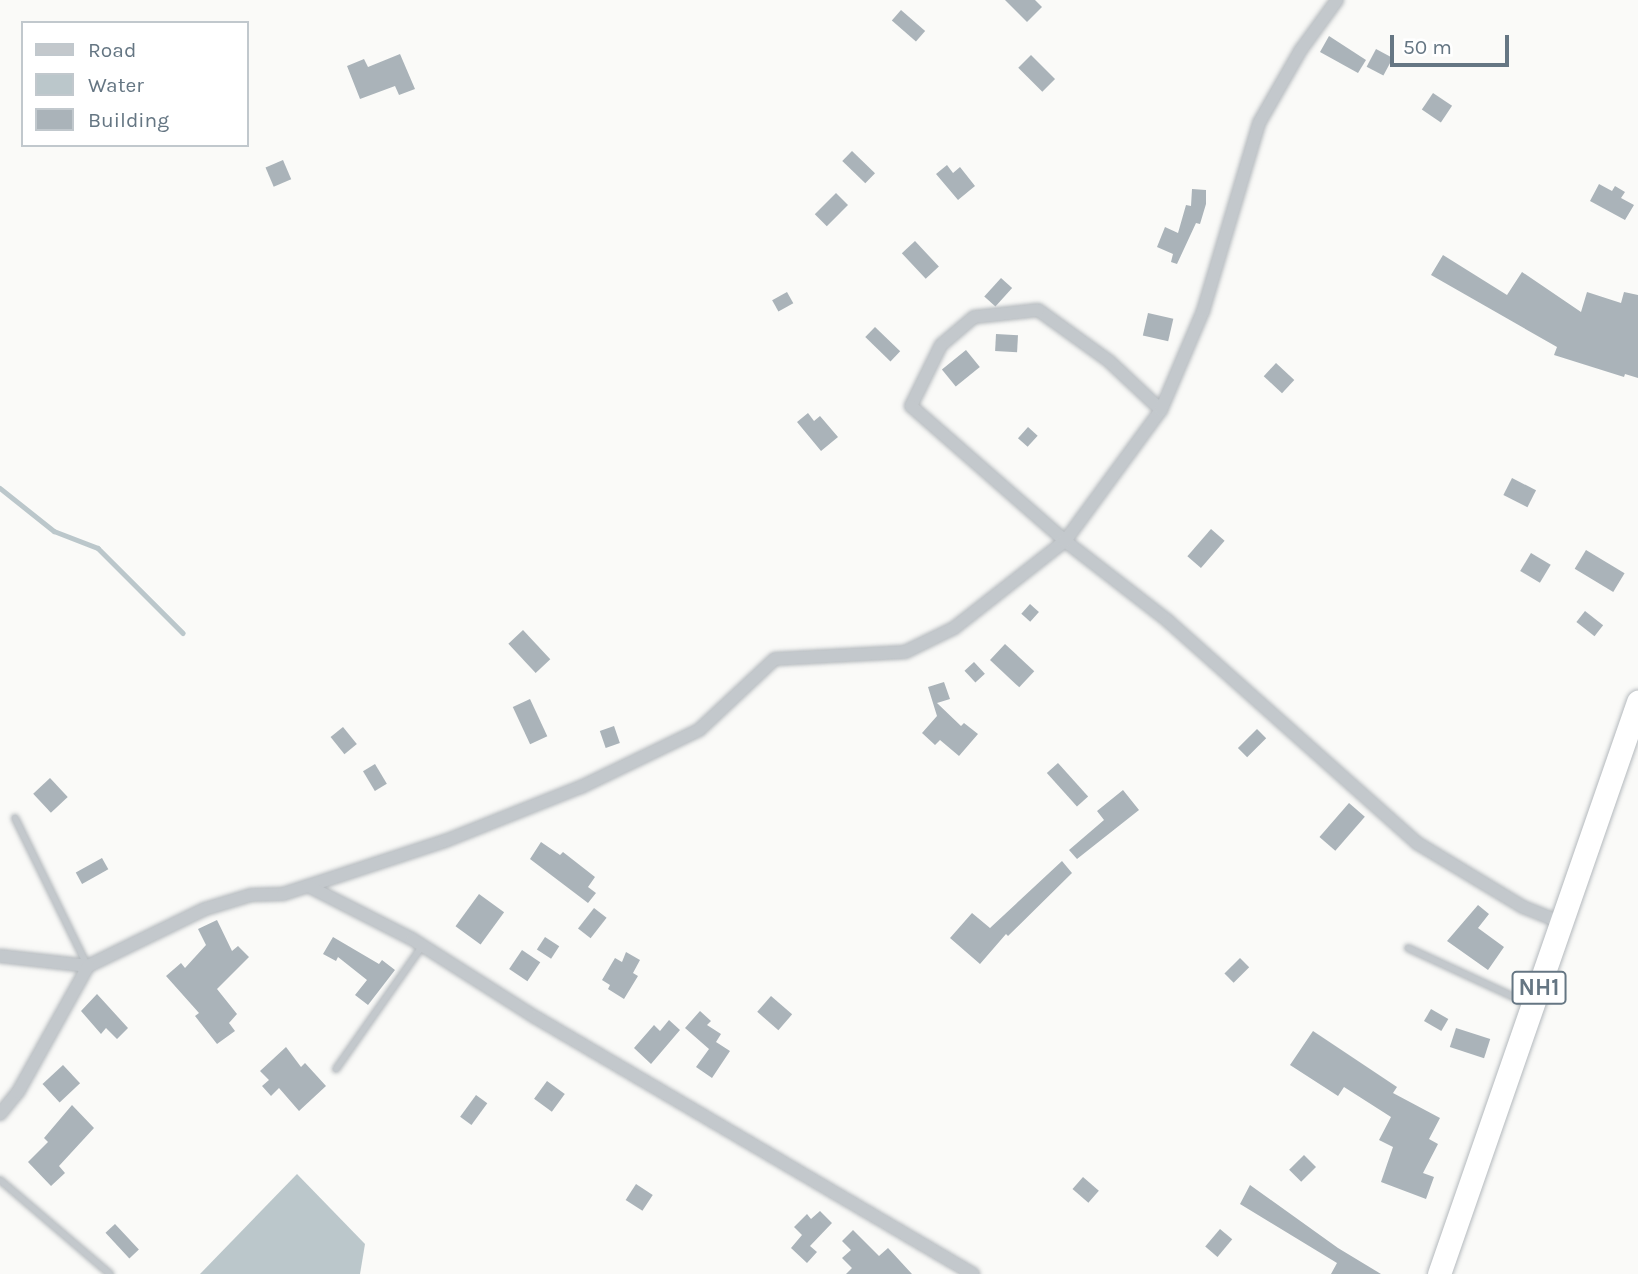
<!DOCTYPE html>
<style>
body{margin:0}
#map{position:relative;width:1638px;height:1274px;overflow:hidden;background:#fafaf8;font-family:Karla,sans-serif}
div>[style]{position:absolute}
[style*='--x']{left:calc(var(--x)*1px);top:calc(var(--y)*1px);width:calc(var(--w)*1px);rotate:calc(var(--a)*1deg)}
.water>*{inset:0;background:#bbc7cb}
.stream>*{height:4.5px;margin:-2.25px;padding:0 2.25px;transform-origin:2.25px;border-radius:2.25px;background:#bbc7cb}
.building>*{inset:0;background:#aab3b9;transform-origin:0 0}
.roads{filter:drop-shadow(0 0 2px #b4b9bd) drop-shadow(0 0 2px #b4b9bd)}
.lane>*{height:6px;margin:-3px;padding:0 3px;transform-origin:3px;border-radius:3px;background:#c3c8cc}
.street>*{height:12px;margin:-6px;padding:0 6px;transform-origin:6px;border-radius:6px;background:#c3c8cc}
.highway>*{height:23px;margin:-11.5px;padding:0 11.5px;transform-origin:11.5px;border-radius:11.5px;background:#fff}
span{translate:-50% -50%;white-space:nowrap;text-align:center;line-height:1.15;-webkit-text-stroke:7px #fff;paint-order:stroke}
.shield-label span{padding:2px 5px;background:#fff;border:2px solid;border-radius:5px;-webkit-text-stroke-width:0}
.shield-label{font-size:23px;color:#657683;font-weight:700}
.legend{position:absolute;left:21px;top:21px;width:228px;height:126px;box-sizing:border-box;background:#fff;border:2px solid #c1c8cd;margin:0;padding:9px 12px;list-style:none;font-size:21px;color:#657683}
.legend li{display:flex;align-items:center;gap:14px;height:35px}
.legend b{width:35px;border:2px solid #c1c8cd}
.scale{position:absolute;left:1390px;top:35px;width:119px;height:32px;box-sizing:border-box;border:4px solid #657683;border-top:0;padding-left:9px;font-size:21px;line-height:24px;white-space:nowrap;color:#657683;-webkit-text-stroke:5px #fff;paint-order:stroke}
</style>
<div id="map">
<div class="water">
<div style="clip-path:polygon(297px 1174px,365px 1244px,360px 1274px,200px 1274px)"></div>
</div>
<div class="stream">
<div style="--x:0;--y:488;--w:69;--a:38.5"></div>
<div style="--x:54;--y:531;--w:47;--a:21.1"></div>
<div style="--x:98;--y:548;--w:120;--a:45"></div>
</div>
<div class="building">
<div style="clip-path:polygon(1005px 0,1035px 0,1042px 7px,1027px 22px)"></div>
<div style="left:901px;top:10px;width:32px;height:14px;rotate:41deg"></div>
<div style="clip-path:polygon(1329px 36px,1366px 60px,1358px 73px,1320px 52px)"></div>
<div style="left:1376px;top:49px;width:19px;height:20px;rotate:28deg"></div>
<div style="clip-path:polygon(400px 54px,415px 89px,399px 95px,395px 86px,360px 99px,347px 66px,364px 59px,368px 67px)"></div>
<div style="left:1031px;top:55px;width:34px;height:18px;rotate:45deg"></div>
<div style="left:1433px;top:93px;width:23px;height:20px;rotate:34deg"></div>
<div style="left:852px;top:151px;width:32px;height:14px;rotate:44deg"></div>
<div style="left:283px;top:160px;width:21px;height:19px;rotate:67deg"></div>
<div style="clip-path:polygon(947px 165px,953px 173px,960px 167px,975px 186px,958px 200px,936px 174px)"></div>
<div style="clip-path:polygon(1599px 184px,1612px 191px,1615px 186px,1625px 192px,1621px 198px,1634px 205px,1625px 220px,1590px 201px)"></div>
<div style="clip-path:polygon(1192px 189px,1206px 190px,1206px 204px,1200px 224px,1196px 223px,1177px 264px,1171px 262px,1173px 254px,1157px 247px,1165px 227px,1178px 233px,1186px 205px,1191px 206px)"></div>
<div style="left:836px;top:193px;width:17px;height:30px;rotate:45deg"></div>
<div style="left:915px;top:241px;width:35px;height:18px;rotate:47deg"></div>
<div style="clip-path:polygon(1443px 255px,1507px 295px,1522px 272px,1581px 312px,1587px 292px,1621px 303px,1624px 292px,1638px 295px,1638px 378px,1625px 374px,1624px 377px,1554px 355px,1557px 347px,1431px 275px)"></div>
<div style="left:1001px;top:278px;width:15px;height:25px;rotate:42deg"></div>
<div style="left:787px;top:292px;width:13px;height:17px;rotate:61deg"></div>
<div style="left:1148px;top:313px;width:26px;height:23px;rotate:13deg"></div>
<div style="left:875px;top:327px;width:35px;height:14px;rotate:44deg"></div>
<div style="left:996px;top:334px;width:22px;height:17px;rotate:3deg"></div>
<div style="left:966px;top:350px;width:22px;height:31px;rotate:51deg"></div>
<div style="left:1276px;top:363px;width:25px;height:18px;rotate:43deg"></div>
<div style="clip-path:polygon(808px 413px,814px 421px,820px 416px,838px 437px,821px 451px,797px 422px)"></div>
<div style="left:1028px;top:427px;width:13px;height:15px;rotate:42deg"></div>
<div style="left:1512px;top:478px;width:27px;height:19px;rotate:27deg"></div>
<div style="left:1211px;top:529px;width:18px;height:36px;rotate:41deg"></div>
<div style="left:1586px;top:550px;width:45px;height:22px;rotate:31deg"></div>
<div style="left:1531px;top:553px;width:23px;height:21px;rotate:31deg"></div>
<div style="left:1030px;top:604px;width:12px;height:13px;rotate:42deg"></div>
<div style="left:1585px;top:611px;width:23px;height:14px;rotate:38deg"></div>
<div style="left:523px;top:630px;width:40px;height:20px;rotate:47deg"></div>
<div style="left:1005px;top:644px;width:40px;height:22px;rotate:43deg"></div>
<div style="left:974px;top:662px;width:16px;height:13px;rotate:47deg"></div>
<div style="clip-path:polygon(944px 682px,950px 699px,937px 703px,961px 726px,964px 723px,978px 734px,959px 756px,940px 740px,935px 745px,922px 733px,937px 716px,928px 687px)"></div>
<div style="left:530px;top:699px;width:41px;height:19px;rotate:65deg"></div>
<div style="left:614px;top:726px;width:18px;height:15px;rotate:71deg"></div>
<div style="left:343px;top:727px;width:22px;height:16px;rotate:51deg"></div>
<div style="left:1257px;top:729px;width:13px;height:27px;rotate:45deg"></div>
<div style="left:1058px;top:763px;width:45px;height:15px;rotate:48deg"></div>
<div style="left:375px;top:764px;width:23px;height:14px;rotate:59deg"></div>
<div style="left:50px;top:778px;width:26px;height:23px;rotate:47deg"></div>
<div style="clip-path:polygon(1123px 790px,1139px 810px,1077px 859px,1069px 850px,1104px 820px,1097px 811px)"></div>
<div style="left:1349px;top:803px;width:21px;height:45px;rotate:41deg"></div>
<div style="clip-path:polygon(541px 842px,560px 855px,563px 852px,595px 877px,588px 887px,596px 893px,588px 903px,530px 859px)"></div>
<div style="left:102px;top:858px;width:13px;height:30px;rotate:61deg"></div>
<div style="clip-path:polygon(1062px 861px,1072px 873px,1008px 936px,1006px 934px,980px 964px,950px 938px,972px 913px,990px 928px)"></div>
<div style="left:479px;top:894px;width:31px;height:40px;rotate:36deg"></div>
<div style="clip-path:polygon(1478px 905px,1489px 914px,1478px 928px,1504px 947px,1488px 970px,1447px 941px)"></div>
<div style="left:594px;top:908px;width:16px;height:26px;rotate:38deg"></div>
<div style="clip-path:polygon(217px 920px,232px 951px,238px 946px,249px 957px,217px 989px,237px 1014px,229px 1023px,235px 1031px,217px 1044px,195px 1016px,199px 1013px,166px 976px,181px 963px,185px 968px,206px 945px,198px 929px)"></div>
<div style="clip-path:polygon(333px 937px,379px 964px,382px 960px,395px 970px,368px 1005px,355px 995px,367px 980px,338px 957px,336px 961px,323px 954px)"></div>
<div style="left:545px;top:937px;width:17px;height:15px;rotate:33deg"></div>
<div style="left:522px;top:950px;width:22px;height:23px;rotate:34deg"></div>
<div style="clip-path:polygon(626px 952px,640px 960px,633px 973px,638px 976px,624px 999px,608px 989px,610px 985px,602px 980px,615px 958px,622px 962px)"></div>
<div style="left:1240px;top:958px;width:13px;height:22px;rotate:45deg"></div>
<div style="clip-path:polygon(97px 994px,128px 1028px,117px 1039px,106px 1028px,101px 1034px,81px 1011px)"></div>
<div style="left:771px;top:996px;width:28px;height:21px;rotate:41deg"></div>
<div style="left:1431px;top:1009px;width:20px;height:14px;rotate:30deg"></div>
<div style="clip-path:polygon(700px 1011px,711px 1021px,707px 1025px,721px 1034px,716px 1042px,730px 1051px,712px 1078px,696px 1067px,709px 1049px,685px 1028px)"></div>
<div style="clip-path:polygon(669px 1020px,680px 1030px,651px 1064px,634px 1048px,654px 1025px,660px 1031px)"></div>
<div style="left:1456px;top:1028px;width:36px;height:20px;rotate:18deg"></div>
<div style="clip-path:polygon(1313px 1031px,1397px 1087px,1393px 1093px,1440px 1118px,1429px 1139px,1438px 1144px,1423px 1173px,1434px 1177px,1426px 1199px,1381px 1182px,1393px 1147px,1379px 1140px,1391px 1117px,1344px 1087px,1338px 1096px,1290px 1065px)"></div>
<div style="clip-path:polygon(286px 1047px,301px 1067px,305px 1063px,326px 1086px,299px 1111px,279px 1088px,271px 1096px,262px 1086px,269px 1080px,260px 1071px)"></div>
<div style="left:63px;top:1065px;width:25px;height:28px;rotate:47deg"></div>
<div style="left:547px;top:1081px;width:22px;height:22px;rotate:36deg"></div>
<div style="left:476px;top:1095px;width:14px;height:27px;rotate:36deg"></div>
<div style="clip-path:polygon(72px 1105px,94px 1128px,59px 1166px,65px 1173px,51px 1186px,28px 1162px,48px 1142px,44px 1138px)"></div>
<div style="left:1304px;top:1155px;width:17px;height:21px;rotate:45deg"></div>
<div style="left:1083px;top:1177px;width:21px;height:16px;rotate:41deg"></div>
<div style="left:636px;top:1184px;width:20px;height:19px;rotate:33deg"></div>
<div style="clip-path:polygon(1250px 1185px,1338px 1248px,1381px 1274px,1331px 1274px,1337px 1263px,1240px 1204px)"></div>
<div style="clip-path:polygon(820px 1211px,832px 1223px,810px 1246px,817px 1252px,807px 1263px,791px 1248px,802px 1235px,794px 1227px,807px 1214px,811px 1219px)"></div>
<div style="left:115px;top:1224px;width:35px;height:13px;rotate:47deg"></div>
<div style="left:1220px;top:1229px;width:16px;height:23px;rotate:40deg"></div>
<div style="clip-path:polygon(853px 1230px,879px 1256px,888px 1248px,912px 1274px,846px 1274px,852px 1268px,842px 1258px,851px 1250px,842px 1241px)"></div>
</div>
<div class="roads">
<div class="lane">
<div style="--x:15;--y:818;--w:164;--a:63.9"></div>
<div style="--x:1408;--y:948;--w:131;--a:24.8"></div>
<div style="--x:336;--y:1069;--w:150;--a:-55"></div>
<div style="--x:0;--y:1180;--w:145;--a:40.5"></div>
</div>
<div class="street">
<div style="--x:1161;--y:410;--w:71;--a:-136.7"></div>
<div style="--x:1109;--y:361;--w:87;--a:-144.3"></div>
<div style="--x:1038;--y:310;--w:64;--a:173.8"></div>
<div style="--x:974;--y:317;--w:43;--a:139.7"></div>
<div style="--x:941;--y:345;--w:68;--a:116.2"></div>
<div style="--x:911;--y:406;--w:205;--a:41.2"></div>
<div style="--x:1065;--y:541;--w:130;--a:37.8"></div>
<div style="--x:1168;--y:621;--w:334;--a:41.7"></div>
<div style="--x:1417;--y:843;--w:124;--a:31.1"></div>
<div style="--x:1523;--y:907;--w:43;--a:21.8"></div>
<div style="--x:308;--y:886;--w:144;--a:-18.2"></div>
<div style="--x:445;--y:841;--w:146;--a:-21.7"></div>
<div style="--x:581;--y:787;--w:131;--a:-25.8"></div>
<div style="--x:699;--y:730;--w:104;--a:-43.1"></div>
<div style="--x:775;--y:659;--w:130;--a:-3.1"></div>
<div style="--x:905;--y:652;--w:55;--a:-26.1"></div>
<div style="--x:954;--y:628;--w:141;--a:-38.1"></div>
<div style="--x:1065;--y:541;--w:162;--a:-53.8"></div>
<div style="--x:1161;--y:410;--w:108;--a:-67"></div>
<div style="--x:1203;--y:311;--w:196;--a:-73.4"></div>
<div style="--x:1259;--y:123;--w:83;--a:-60.3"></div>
<div style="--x:1300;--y:51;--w:63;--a:-54"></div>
<div style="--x:0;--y:956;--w:89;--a:6.5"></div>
<div style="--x:88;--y:966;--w:130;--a:-26"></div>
<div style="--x:205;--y:909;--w:48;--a:-16.9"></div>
<div style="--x:251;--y:895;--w:32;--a:-2"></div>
<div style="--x:283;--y:894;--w:26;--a:-18"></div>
<div style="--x:308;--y:886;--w:117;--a:27"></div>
<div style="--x:412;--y:939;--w:146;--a:32.4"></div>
<div style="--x:535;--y:1017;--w:508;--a:30.4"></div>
<div style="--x:0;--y:1114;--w:28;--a:-51"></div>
<div style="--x:18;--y:1092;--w:144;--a:-60.9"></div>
</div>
<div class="highway">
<div style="--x:1439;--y:1274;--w:606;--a:-70.82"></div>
</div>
</div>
<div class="shield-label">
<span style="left:1539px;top:988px">NH1</span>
</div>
<ul class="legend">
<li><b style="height:9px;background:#c3c8cc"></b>Road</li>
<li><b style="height:19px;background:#bbc7cb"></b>Water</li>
<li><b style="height:19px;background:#aab3b9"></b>Building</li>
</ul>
<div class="scale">50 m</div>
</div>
